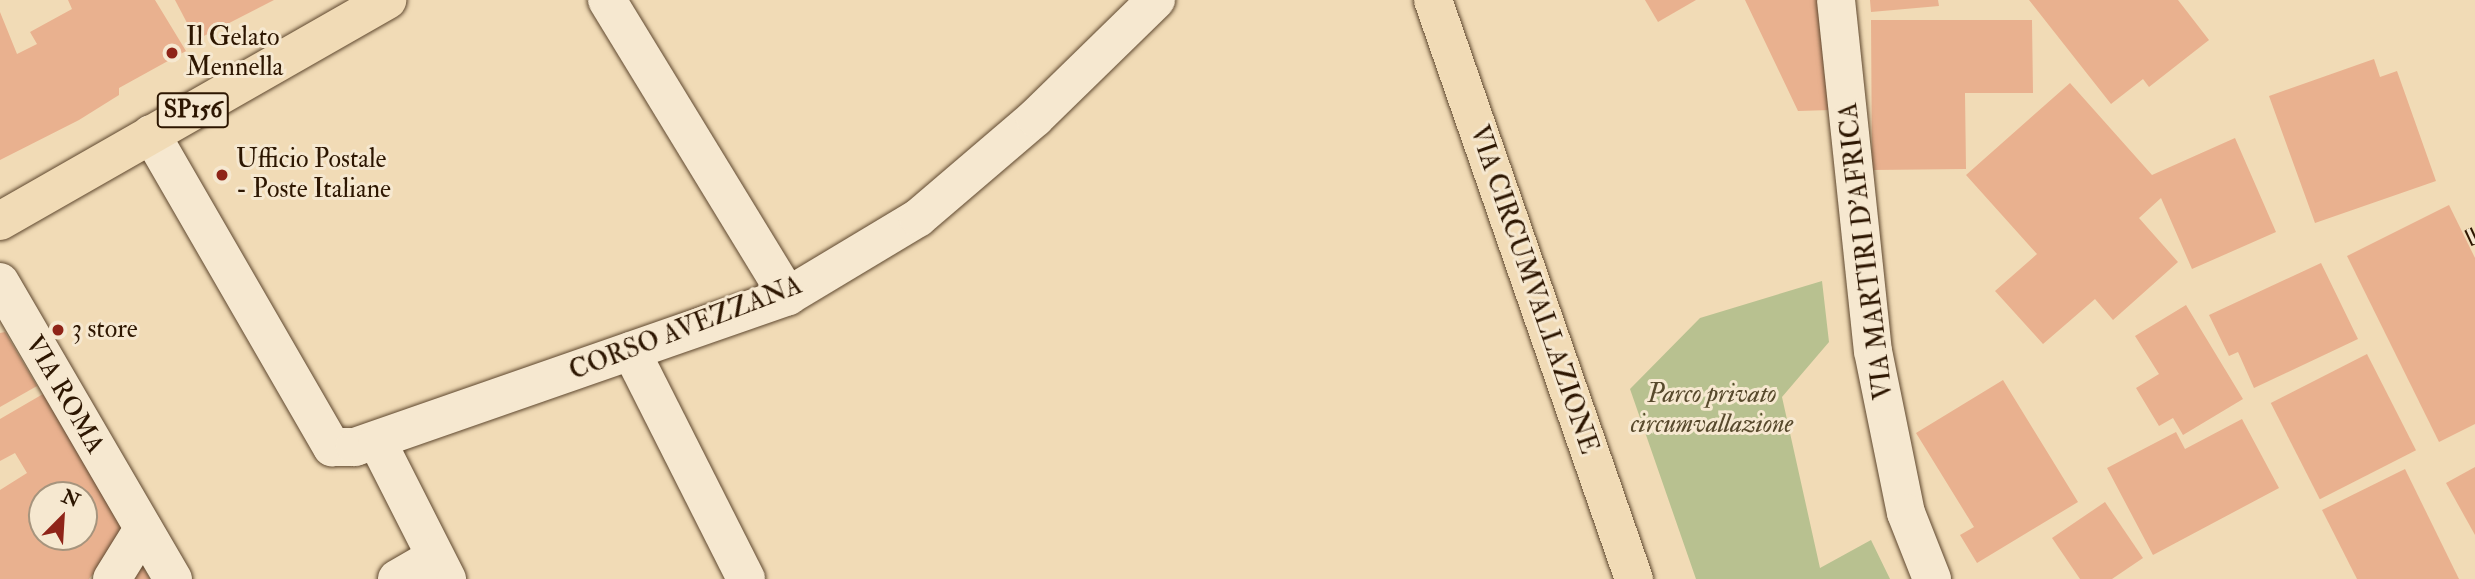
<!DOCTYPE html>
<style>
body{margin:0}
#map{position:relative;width:2475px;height:579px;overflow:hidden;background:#f1dbb6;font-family:"IM FELL Double Pica",serif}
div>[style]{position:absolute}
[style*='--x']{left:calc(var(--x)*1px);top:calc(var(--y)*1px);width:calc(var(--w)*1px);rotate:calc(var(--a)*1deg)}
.green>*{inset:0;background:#b8c190}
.building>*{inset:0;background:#e9b18f;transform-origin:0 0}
.roads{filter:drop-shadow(0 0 2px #5e472e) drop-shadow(0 0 2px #5e472e)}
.minor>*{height:38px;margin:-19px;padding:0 19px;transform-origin:19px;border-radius:19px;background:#f6e8d0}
.major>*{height:38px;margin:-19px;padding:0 19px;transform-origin:19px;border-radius:19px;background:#f1dbb6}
.rail>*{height:8px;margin-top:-4px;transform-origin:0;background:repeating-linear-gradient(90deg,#f6e8d0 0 16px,#2d1601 0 32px);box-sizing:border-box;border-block:2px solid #2d1601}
.dots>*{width:19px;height:19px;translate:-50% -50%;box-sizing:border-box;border:4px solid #f6e8d0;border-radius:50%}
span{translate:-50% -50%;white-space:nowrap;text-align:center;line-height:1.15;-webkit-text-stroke:6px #f6e8d0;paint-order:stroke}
.shield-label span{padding:2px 5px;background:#f6e8d0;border:2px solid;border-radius:5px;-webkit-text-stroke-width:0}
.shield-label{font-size:24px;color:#2d1601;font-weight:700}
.poi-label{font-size:26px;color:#2d1601}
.left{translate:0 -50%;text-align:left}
.street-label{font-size:26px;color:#2d1601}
.park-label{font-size:26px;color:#57492c;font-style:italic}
.north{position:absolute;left:28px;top:481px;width:70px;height:70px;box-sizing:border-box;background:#f6e8d0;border:2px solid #a6947d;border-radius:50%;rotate:24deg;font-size:19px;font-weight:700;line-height:28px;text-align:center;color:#2d1601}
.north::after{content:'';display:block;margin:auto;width:24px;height:32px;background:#8f2418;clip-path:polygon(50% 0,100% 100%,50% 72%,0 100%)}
</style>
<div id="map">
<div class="green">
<div style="clip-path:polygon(1822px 281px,1829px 342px,1782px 397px,1820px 568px,1871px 540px,1890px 579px,1696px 579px,1630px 389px,1700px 318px)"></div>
</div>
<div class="building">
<div style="clip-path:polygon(68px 0,155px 0,186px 51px,119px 88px,119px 95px,79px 120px,0 160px,0 12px,17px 54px,37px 44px,30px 32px,72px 9px)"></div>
<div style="clip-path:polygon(175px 0,274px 0,196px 40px)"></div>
<div style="clip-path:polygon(1645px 0,1696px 0,1658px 22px)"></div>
<div style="clip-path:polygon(1745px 0,1821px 0,1824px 74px,1829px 74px,1831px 110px,1798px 111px)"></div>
<div style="clip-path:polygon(1870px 0,1938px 0,1939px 6px,1871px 12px)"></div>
<div style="clip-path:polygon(2029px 0,2178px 0,2209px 40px,2149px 87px,2143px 79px,2111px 104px)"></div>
<div style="clip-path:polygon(1871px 20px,2032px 20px,2033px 93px,1965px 93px,1966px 169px,1872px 170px)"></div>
<div style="clip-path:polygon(2374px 59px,2380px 77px,2397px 71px,2436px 181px,2315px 223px,2269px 96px)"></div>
<div style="clip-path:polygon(2070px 83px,2152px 175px,2235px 138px,2276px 232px,2192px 269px,2161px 198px,2139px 218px,2178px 262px,2113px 320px,2095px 299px,2043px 344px,1995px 291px,2037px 254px,1966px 175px)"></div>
<div style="clip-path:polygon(2449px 205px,2475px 258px,2475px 424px,2439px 442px,2347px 256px)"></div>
<div style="clip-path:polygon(2321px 263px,2358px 339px,2254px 388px,2238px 352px,2229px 356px,2209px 315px)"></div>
<div style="clip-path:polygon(2186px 305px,2243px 399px,2183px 435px,2173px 418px,2159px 426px,2136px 388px,2159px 374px,2135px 336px)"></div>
<div style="clip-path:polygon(5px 332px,37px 386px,0 407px,0 333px)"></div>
<div style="left:2367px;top:354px;width:108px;height:108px;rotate:63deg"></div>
<div style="clip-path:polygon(2003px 380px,2078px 502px,1977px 563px,1960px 535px,1974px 527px,1916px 433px)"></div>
<div style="clip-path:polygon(evenodd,43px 394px,126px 535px,89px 579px,0 579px,0 490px,27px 473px,15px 453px,0 461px,0 419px,43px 394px,42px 495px,84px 495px,84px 537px,42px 537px,42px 495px)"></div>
<div style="clip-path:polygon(2242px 419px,2279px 488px,2153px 555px,2107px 468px,2176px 432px,2185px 449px)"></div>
<div style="clip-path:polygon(2475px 467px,2475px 535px,2446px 483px)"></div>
<div style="clip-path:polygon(2405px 469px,2459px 579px,2357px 579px,2322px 510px)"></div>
<div style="clip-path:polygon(2105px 502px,2143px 558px,2112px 579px,2080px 579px,2052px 538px)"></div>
<div style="clip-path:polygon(137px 556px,150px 579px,123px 579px)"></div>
</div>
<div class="roads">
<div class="minor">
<div style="--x:607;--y:0;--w:347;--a:58.6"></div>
<div style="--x:1836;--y:0;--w:353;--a:84"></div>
<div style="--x:1873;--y:351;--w:165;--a:78.5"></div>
<div style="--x:1906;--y:513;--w:71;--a:68.5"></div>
<div style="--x:151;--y:134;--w:362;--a:60"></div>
<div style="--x:332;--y:447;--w:23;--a:0"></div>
<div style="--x:355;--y:447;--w:459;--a:-19.2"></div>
<div style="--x:788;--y:296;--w:152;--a:-31"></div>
<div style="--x:918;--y:218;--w:154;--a:-40.5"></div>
<div style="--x:1035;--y:118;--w:169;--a:-44.3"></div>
<div style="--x:0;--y:282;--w:344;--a:59.8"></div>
<div style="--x:631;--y:351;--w:255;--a:63.2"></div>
<div style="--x:377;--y:441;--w:155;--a:63.1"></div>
<div style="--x:112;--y:579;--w:59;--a:-58.2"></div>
<div style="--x:397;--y:579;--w:44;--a:-30.1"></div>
</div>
<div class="major">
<div style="--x:1433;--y:0;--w:613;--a:70.86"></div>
<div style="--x:0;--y:221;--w:446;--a:-29.7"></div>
</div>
</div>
<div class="rail">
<div style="--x:2468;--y:229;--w:17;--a:65"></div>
</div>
<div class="dots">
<div style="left:172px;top:53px;background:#8f2418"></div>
<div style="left:222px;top:175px;background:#8f2418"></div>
<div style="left:58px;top:330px;background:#8f2418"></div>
</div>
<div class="shield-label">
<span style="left:193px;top:110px">SP156</span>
</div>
<div class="poi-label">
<span class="left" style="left:186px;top:53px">Il Gelato<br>Mennella</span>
<span class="left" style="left:236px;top:175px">Ufficio Postale<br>- Poste Italiane</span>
<span class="left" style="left:72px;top:330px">3 store</span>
</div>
<div class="street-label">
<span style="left:1867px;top:251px;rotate:-97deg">VIA MARTIRI D'AFRICA</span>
<span style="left:1533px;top:290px;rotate:71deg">VIA CIRCUMVALLAZIONE</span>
<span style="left:686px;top:329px;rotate:-21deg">CORSO AVEZZANA</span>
<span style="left:64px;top:395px;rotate:60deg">VIA ROMA</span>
</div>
<div class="park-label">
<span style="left:1712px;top:410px">Parco privato<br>circumvallazione</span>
</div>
<div class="north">N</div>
</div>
